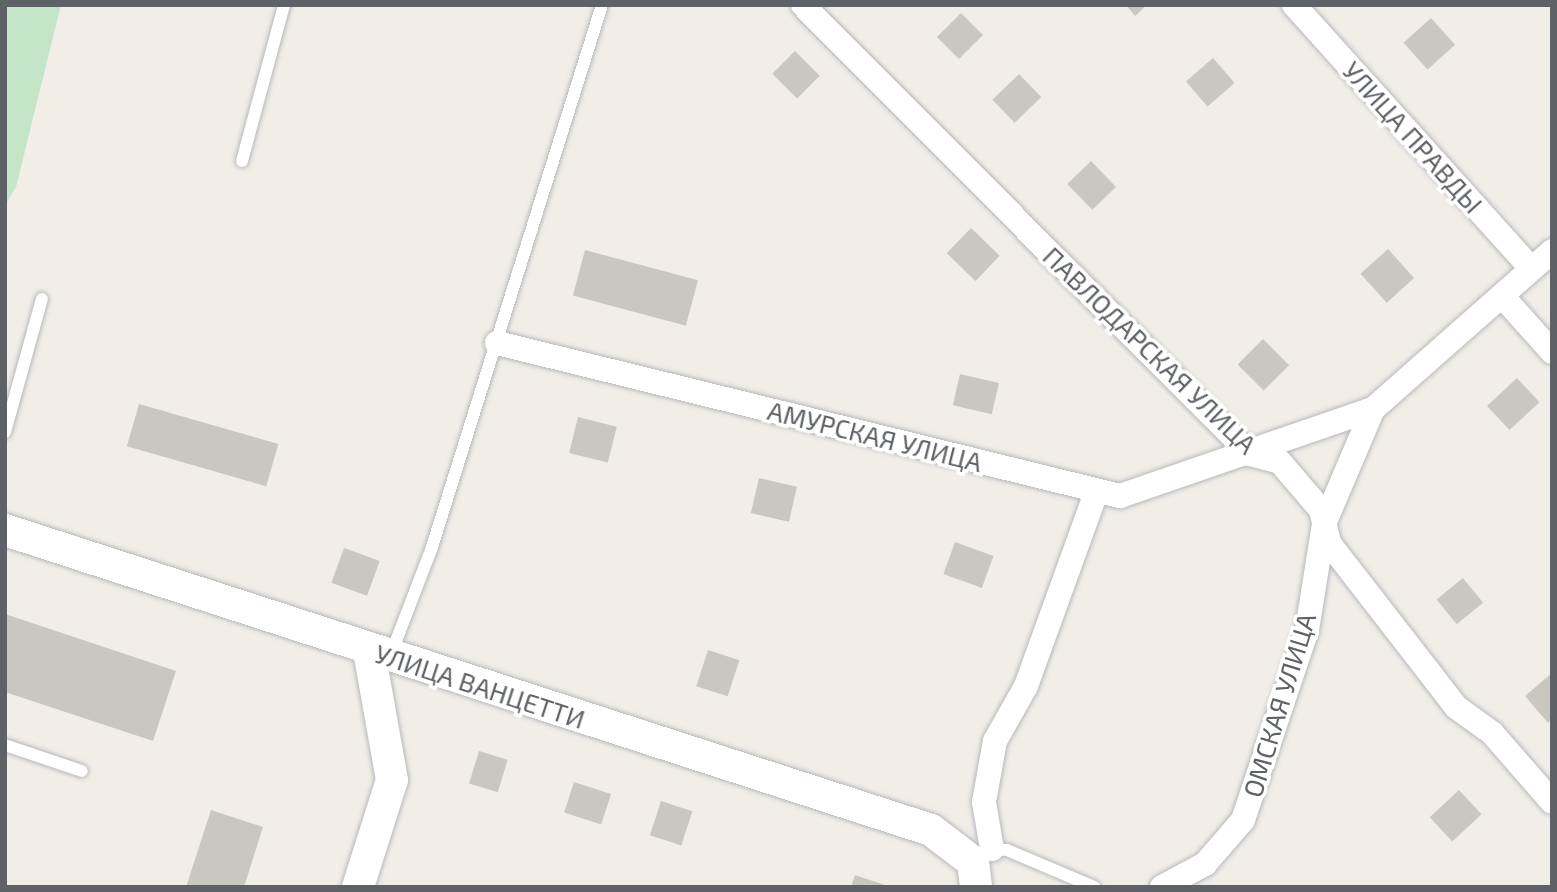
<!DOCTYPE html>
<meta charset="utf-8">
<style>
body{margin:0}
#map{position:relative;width:1557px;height:892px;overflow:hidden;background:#f0eee7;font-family:"Exo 2",sans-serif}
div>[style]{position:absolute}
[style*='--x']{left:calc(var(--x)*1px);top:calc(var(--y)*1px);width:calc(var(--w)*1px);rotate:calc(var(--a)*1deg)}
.green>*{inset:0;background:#c5e5c8}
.building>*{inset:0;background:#c8c8c1;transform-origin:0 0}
.roads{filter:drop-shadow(0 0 2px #b7b8bd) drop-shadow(0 0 2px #b7b8bd)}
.service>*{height:12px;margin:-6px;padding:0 6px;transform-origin:6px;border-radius:6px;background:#fff}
.minor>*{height:24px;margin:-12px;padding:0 12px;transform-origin:12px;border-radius:12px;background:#fff}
.tertiary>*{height:32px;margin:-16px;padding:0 16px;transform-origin:16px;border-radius:16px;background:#fff}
span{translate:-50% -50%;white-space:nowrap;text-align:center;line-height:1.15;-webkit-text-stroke:7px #fff;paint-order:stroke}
.street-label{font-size:26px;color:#5e6166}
.frame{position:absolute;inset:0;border:7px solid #5e6166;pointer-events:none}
</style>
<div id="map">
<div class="green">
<div style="clip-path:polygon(5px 5px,61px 5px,16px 187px,5px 205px)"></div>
</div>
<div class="building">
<div style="clip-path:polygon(1126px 5px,1147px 5px,1135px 16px)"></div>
<div style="left:961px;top:13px;width:31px;height:34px;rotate:45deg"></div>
<div style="left:1431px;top:18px;width:36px;height:37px;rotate:48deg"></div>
<div style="left:795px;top:51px;width:35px;height:32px;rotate:45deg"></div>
<div style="left:1213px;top:58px;width:33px;height:36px;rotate:49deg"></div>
<div style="left:1019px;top:74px;width:32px;height:37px;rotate:46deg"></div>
<div style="left:1091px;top:161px;width:36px;height:33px;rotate:46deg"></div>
<div style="left:971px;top:228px;width:40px;height:35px;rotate:44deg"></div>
<div style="left:1388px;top:249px;width:39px;height:37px;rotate:48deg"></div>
<div style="left:585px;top:250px;width:117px;height:47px;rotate:15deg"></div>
<div style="left:1263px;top:339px;width:37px;height:36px;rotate:45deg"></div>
<div style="left:960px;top:374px;width:40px;height:32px;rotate:13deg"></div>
<div style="left:1517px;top:378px;width:33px;height:41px;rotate:47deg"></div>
<div style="left:139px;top:404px;width:145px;height:44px;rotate:16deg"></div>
<div style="left:578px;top:417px;width:40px;height:37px;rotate:14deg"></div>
<div style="left:759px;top:478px;width:39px;height:36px;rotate:13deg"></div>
<div style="left:955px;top:542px;width:41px;height:34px;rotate:20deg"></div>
<div style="left:344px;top:548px;width:38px;height:37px;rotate:20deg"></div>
<div style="left:1463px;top:578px;width:32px;height:34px;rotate:51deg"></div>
<div style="clip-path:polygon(5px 614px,176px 671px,153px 741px,5px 692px)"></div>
<div style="left:708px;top:650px;width:33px;height:38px;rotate:18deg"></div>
<div style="clip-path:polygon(1552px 673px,1552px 719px,1548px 723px,1525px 696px)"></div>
<div style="left:479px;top:751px;width:30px;height:34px;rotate:17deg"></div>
<div style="left:574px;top:782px;width:39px;height:32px;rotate:18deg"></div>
<div style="left:1459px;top:790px;width:33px;height:40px;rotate:47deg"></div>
<div style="left:661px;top:801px;width:33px;height:36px;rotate:18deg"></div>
<div style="clip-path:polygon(211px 810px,263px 827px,244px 887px,186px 887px)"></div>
<div style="clip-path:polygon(855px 875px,888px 886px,888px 887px,851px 887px)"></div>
</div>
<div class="roads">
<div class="service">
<div style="--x:242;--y:161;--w:162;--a:-74.9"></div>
<div style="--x:5;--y:432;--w:138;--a:-74.5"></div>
<div style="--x:391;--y:654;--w:115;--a:-69"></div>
<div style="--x:432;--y:547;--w:568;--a:-72.59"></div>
<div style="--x:5;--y:745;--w:81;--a:18.7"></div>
<div style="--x:990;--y:849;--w:17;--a:3"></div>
<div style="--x:1007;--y:850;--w:95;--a:23"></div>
</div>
<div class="minor">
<div style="--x:803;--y:5;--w:634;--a:45.13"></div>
<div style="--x:1250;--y:454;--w:31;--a:15"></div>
<div style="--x:1280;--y:462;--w:63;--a:49.5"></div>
<div style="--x:1321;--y:510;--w:34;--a:76"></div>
<div style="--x:1329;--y:543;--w:207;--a:52.2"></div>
<div style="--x:1456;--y:707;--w:44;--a:35.8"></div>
<div style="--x:1492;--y:733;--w:91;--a:49"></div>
<div style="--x:1294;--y:5;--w:355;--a:48"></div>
<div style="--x:1502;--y:296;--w:75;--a:48.2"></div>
<div style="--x:497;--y:343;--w:642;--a:13.8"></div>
<div style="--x:1120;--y:496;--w:268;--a:-19"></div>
<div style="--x:1373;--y:409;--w:239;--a:-41.4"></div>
<div style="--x:992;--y:849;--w:48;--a:-99.7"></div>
<div style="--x:984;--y:802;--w:62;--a:-79.8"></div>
<div style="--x:995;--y:741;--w:63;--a:-60.6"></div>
<div style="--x:1026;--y:686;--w:208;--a:-70.1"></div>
<div style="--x:1162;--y:887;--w:49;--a:-28.1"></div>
<div style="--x:1205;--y:864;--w:58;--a:-49.2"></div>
<div style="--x:1243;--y:820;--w:200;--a:-71.4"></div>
<div style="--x:1307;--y:630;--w:107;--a:-80.9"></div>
<div style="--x:1324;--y:524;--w:125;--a:-66.9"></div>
</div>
<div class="tertiary">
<div style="--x:5;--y:530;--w:973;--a:17.95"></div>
<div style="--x:931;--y:830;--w:53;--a:37.3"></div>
<div style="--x:973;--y:862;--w:25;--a:83"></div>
<div style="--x:358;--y:887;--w:112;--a:-72.4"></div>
<div style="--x:392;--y:780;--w:131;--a:-100.1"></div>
</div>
</div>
<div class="street-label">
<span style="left:1413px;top:137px;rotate:48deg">УЛИЦА ПРАВДЫ</span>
<span style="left:1150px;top:350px;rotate:44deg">ПАВЛОДАРСКАЯ УЛИЦА</span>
<span style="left:875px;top:436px;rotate:14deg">АМУРСКАЯ УЛИЦА</span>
<span style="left:480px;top:686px;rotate:18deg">УЛИЦА ВАНЦЕТТИ</span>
<span style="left:1279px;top:705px;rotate:-73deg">ОМСКАЯ УЛИЦА</span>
</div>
<div class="frame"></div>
</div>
